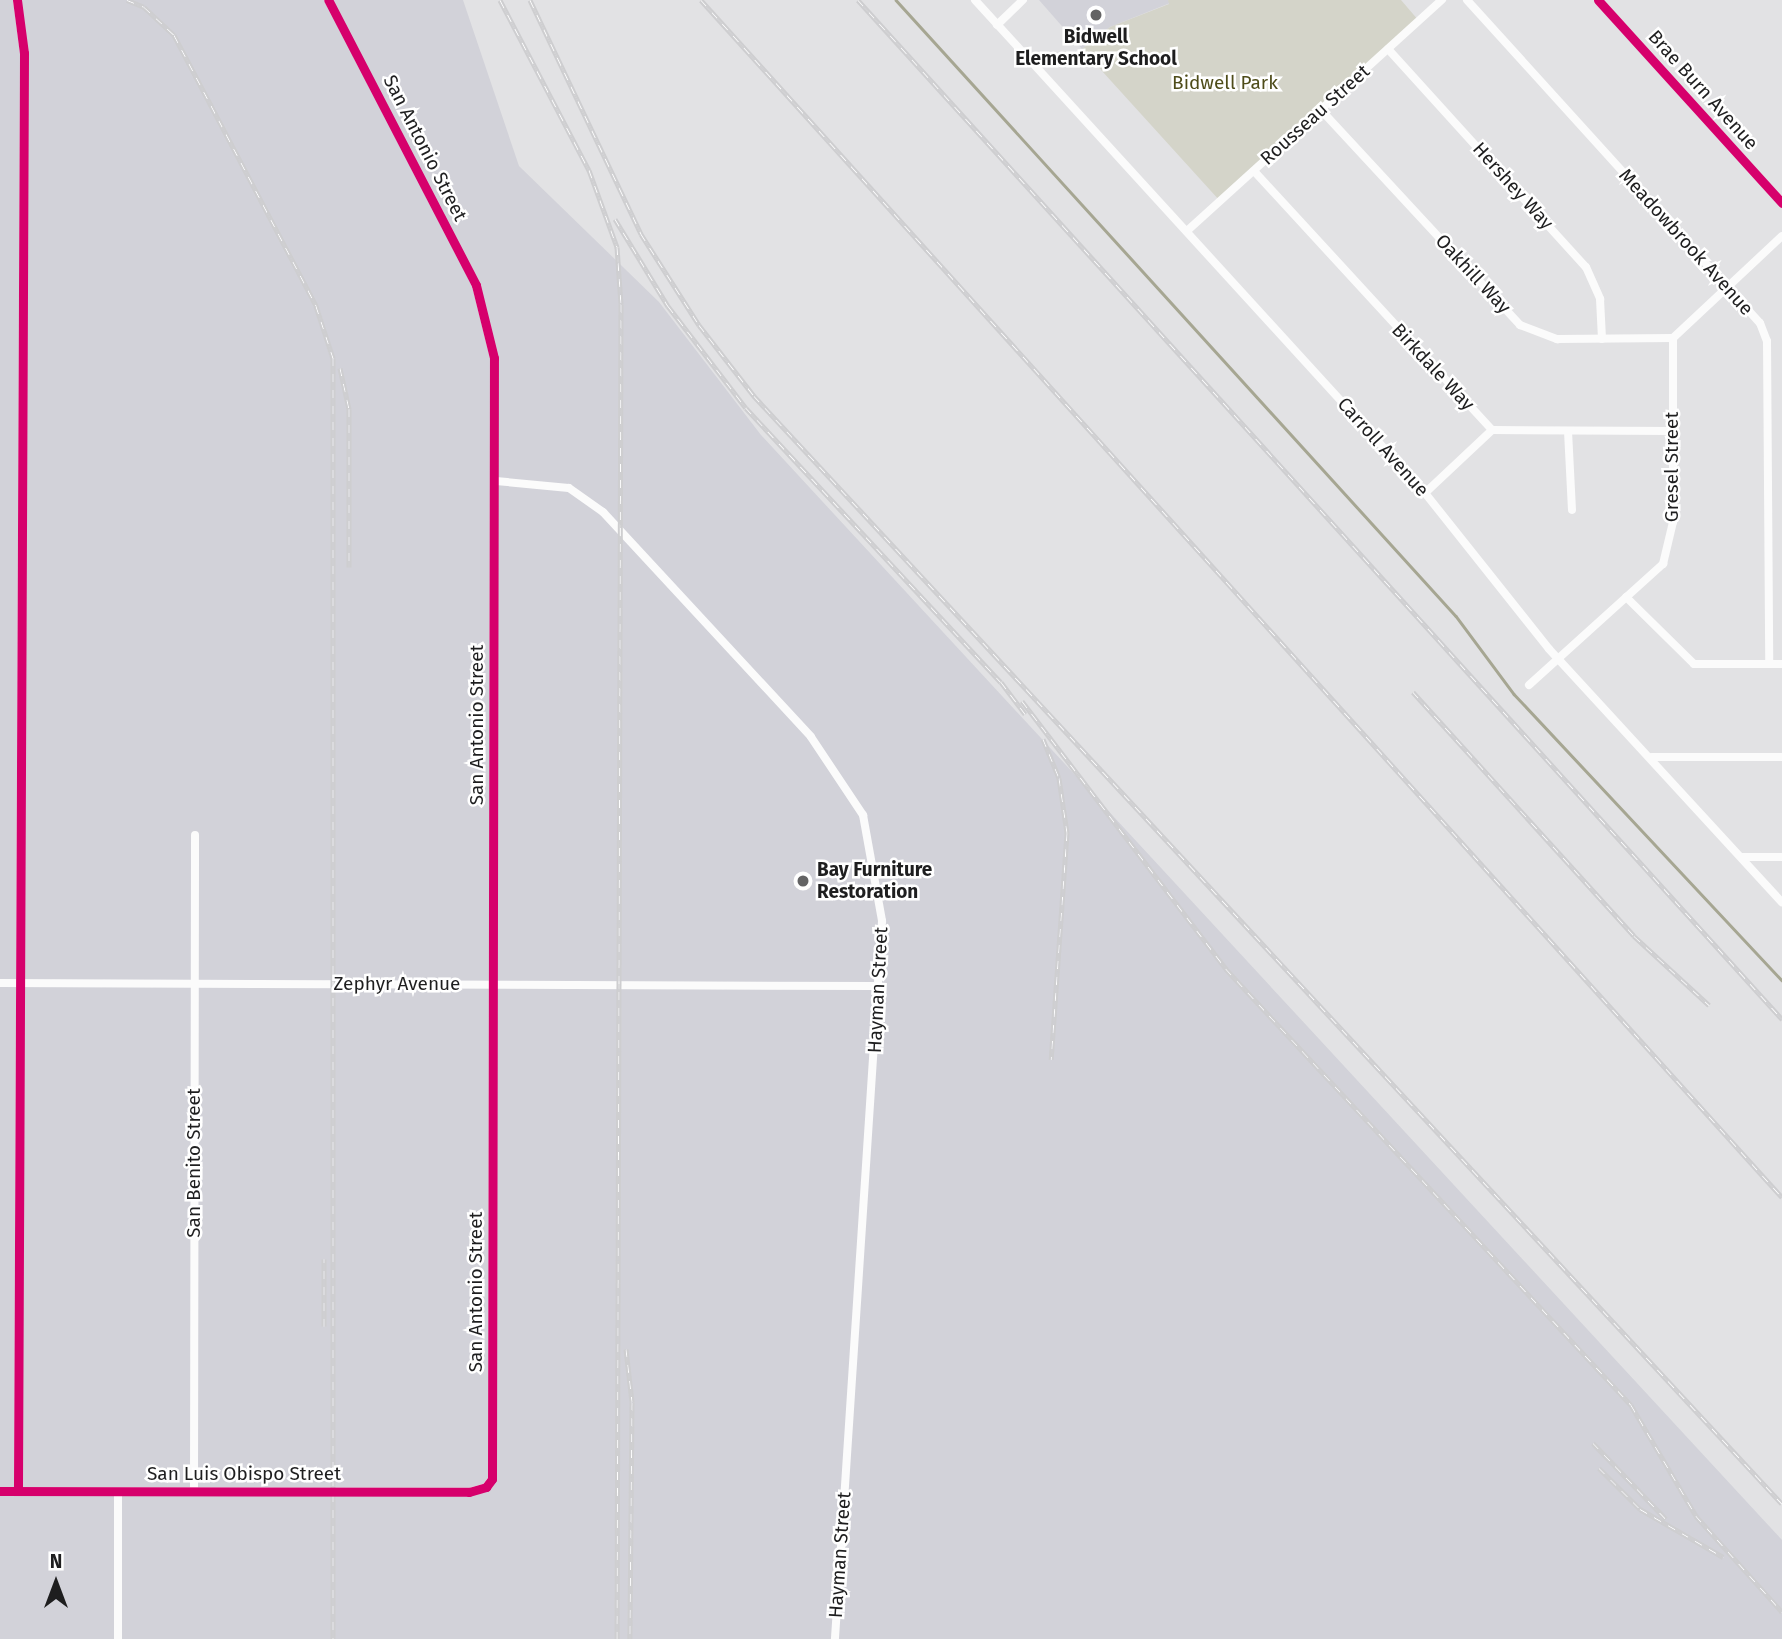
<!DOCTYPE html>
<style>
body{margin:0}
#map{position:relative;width:1782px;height:1639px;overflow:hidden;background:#e2e2e4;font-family:"Fira Sans",sans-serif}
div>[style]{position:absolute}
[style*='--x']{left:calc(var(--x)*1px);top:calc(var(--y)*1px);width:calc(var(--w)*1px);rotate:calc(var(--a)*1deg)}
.built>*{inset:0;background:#d2d2d9}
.green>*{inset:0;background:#d4d4c9}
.stream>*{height:2.5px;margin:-1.25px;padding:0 1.25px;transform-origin:1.25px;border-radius:1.25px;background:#a6a692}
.minor>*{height:8px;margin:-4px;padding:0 4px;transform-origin:4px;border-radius:4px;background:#fbfbfb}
.rail>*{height:5px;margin-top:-2.5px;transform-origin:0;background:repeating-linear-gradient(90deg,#fff 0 8px,#ceced0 0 16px);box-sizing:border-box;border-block:2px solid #ceced0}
.cycleway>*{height:9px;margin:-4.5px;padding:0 4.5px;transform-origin:4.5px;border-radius:4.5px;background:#d6006c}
.dots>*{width:19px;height:19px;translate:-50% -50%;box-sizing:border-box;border:4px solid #fff;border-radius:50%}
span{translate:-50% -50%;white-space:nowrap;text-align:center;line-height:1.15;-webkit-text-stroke:5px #fff;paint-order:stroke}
.poi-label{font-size:19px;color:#1e1e1f;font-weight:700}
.left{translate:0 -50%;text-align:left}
.park-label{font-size:19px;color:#4e4c19}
.street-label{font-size:19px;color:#1e1e1f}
.north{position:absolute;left:21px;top:1548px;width:70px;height:70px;-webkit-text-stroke:5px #fff;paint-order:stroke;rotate:0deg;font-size:19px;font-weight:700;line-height:28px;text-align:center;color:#1e1e1f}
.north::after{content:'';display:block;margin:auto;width:24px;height:32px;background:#1e1e1f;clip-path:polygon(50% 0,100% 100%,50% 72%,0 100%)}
</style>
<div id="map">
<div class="built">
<div style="clip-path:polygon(0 0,463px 0,519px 166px,659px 302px,761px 435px,1782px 1540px,1782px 1639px,0 1639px)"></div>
<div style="clip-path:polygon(1039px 0,1168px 0,1170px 3px,1110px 27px,1082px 49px)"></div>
</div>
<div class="green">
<div style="clip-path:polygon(1168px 0,1401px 0,1419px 21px,1220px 201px,1082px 49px,1110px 27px,1169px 4px)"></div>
</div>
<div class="stream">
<div style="--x:896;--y:0;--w:832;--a:47.73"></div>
<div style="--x:1456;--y:616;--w:97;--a:53.4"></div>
<div style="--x:1514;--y:694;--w:392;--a:46.9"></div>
</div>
<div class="minor">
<div style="--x:17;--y:0;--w:53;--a:82.5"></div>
<div style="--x:24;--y:53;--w:1438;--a:90.24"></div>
<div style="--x:975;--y:0;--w:667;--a:47.61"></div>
<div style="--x:1425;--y:493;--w:199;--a:51.5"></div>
<div style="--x:1549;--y:649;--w:344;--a:47.4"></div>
<div style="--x:1467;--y:0;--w:436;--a:47.8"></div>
<div style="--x:1760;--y:323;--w:19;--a:69"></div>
<div style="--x:1767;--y:341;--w:323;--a:89.6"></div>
<div style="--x:1598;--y:0;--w:274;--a:47.8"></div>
<div style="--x:997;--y:25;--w:36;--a:-44"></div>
<div style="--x:1388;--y:49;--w:294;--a:47.8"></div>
<div style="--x:1586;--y:267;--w:35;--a:66"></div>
<div style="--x:1600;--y:299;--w:40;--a:87.1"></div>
<div style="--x:1321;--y:110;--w:293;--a:47.2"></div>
<div style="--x:1520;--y:325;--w:40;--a:21"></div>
<div style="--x:1557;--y:339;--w:116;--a:-0.5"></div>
<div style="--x:1254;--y:171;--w:352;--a:47.4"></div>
<div style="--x:1492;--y:430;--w:180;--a:0.3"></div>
<div style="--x:1188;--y:230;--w:343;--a:-42.2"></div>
<div style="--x:1568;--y:431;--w:79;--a:87.1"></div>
<div style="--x:496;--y:481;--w:73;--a:5.5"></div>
<div style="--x:569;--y:488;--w:42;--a:35.2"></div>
<div style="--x:603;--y:512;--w:306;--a:47.2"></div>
<div style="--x:811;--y:737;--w:94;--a:56.3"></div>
<div style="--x:863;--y:815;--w:108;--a:79.8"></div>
<div style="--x:882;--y:921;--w:720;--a:93.75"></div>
<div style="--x:1425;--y:493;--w:92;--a:-43.2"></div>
<div style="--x:1626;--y:597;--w:95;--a:44.6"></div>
<div style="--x:1694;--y:664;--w:88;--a:0"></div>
<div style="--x:1529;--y:685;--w:181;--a:-42.1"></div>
<div style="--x:1663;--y:564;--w:43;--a:-76.6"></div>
<div style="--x:1673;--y:522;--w:184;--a:-90"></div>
<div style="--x:1673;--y:338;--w:149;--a:-43.1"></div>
<div style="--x:1652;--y:757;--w:130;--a:0"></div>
<div style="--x:1742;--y:857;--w:40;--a:0"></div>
<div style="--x:0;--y:983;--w:878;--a:0.2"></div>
<div style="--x:0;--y:1491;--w:469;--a:0.1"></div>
<div style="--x:469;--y:1492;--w:18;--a:-16"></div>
<div style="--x:486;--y:1487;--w:10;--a:-53"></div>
<div style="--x:492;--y:1479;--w:1121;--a:-89.9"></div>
<div style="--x:494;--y:358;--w:75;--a:-103.9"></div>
<div style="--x:476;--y:285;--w:321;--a:-117.4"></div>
<div style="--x:194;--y:1492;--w:657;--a:-89.91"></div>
<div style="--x:118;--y:1639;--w:147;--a:-90"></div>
</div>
<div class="rail">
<div style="--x:127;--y:0;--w:18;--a:22"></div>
<div style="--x:144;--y:7;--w:41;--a:43"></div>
<div style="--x:174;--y:35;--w:306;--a:62.3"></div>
<div style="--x:316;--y:306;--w:55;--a:71.9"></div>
<div style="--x:333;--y:358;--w:1281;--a:90"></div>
<div style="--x:500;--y:0;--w:192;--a:62.4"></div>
<div style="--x:589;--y:170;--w:82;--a:70"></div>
<div style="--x:617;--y:247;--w:57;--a:86"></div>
<div style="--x:621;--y:304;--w:1335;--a:90.17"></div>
<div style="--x:530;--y:0;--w:259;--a:64.6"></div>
<div style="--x:641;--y:234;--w:108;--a:57.5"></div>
<div style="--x:699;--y:325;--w:90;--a:52.2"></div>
<div style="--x:754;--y:396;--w:1511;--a:47.14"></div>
<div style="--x:701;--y:0;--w:1613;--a:47.92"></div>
<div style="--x:858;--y:0;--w:1376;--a:47.8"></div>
<div style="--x:615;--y:219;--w:102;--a:58.7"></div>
<div style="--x:668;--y:306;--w:128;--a:52.6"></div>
<div style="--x:746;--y:408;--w:374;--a:47.1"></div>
<div style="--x:1001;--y:682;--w:40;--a:53"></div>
<div style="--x:340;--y:368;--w:42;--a:77.6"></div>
<div style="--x:349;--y:409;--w:158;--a:90"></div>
<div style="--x:1413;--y:692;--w:329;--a:47.8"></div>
<div style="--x:1634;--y:936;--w:102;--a:42.6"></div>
<div style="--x:1022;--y:701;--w:337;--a:52.7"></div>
<div style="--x:1226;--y:969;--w:595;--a:47.11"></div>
<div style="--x:1631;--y:1405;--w:129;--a:59.6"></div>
<div style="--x:1696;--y:1516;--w:129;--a:48.1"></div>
<div style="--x:1043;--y:739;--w:42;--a:67.7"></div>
<div style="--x:1059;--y:778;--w:56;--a:81.7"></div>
<div style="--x:1067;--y:833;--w:227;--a:94"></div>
<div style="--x:324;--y:1326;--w:67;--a:-90"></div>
<div style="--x:626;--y:1349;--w:53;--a:83.5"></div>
<div style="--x:632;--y:1402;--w:237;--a:90.5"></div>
<div style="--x:1593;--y:1443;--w:105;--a:46.2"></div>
<div style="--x:1599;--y:1468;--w:58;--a:45"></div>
<div style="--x:1640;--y:1509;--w:96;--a:30"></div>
</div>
<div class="cycleway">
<div style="--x:17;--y:0;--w:53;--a:82.5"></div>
<div style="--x:24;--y:53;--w:1438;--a:90.24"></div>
<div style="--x:1598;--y:0;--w:274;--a:47.8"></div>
<div style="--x:0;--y:1491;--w:469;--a:0.1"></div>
<div style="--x:469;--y:1492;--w:18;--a:-16"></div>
<div style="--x:486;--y:1487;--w:10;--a:-53"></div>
<div style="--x:492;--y:1479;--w:1121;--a:-89.9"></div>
<div style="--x:494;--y:358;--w:75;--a:-103.9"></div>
<div style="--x:476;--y:285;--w:321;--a:-117.4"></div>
</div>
<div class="dots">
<div style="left:1096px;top:15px;background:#636364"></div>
<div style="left:803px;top:881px;background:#636364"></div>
</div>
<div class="poi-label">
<span style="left:1096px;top:48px">Bidwell<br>Elementary School</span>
<span class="left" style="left:817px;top:881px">Bay Furniture<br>Restoration</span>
</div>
<div class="park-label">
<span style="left:1225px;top:83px">Bidwell Park</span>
</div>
<div class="street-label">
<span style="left:1703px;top:90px;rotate:48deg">Brae Burn Avenue</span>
<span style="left:1315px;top:115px;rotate:-42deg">Rousseau Street</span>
<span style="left:425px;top:148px;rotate:63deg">San Antonio Street</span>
<span style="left:1513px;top:186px;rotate:48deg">Hershey Way</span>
<span style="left:1686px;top:242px;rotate:48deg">Meadowbrook Avenue</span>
<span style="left:1473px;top:274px;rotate:47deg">Oakhill Way</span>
<span style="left:1433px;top:367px;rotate:47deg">Birkdale Way</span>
<span style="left:1383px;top:447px;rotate:48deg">Carroll Avenue</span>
<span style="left:1672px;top:467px;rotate:-90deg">Gresel Street</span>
<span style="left:477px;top:725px;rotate:-90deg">San Antonio Street</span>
<span style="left:397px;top:984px">Zephyr Avenue</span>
<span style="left:878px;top:990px;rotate:-87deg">Hayman Street</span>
<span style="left:194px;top:1163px;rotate:-90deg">San Benito Street</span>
<span style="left:476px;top:1292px;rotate:-90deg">San Antonio Street</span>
<span style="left:244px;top:1474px">San Luis Obispo Street</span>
<span style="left:840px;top:1555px;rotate:-86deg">Hayman Street</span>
</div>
<div class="north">N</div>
</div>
